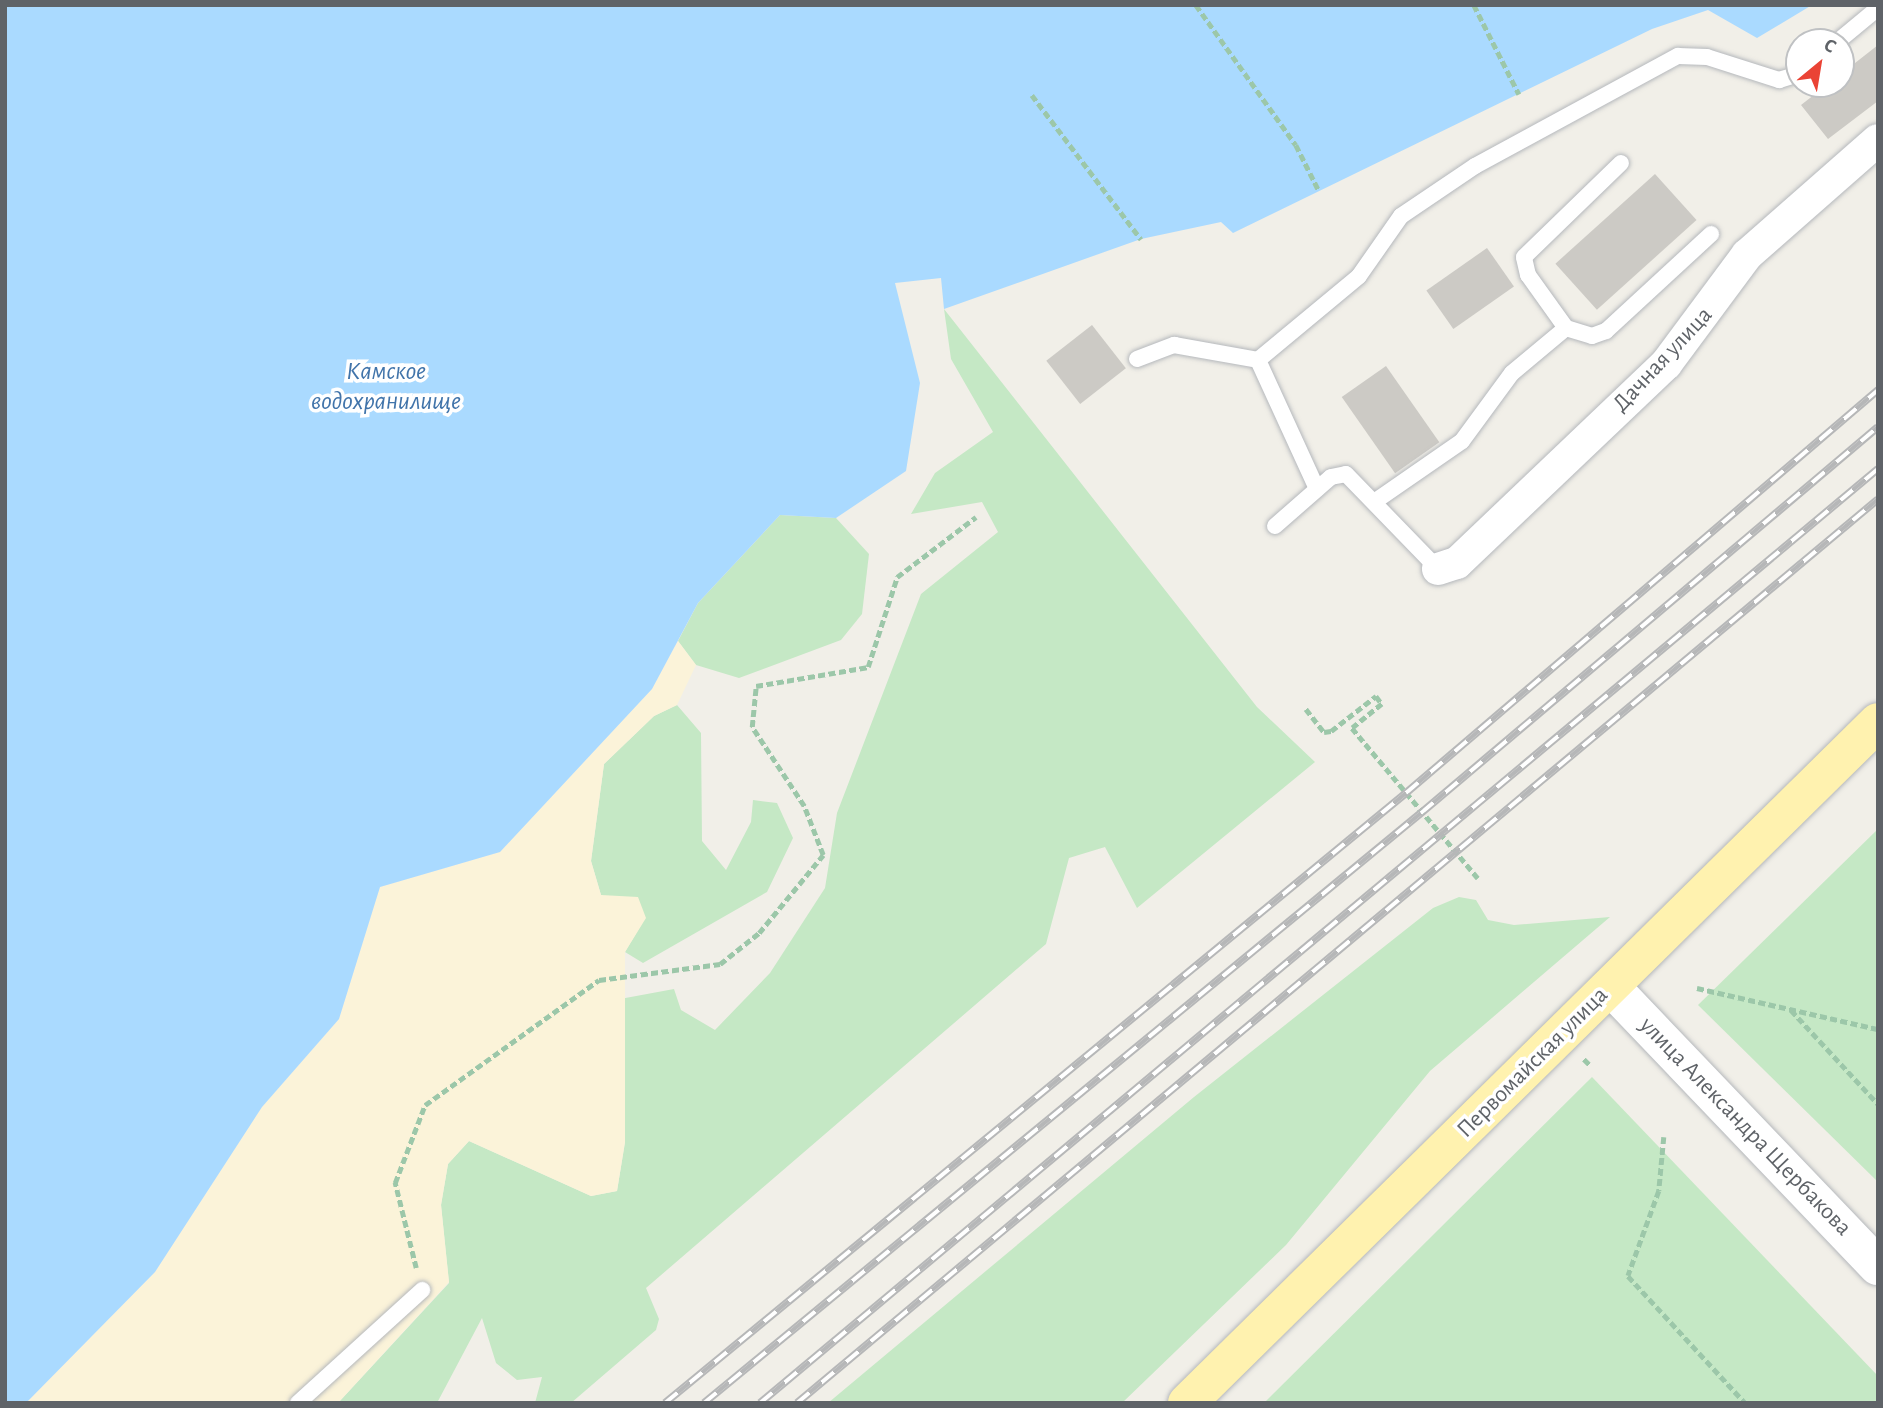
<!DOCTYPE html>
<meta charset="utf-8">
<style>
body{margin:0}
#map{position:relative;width:1883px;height:1408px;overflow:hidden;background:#f1efe8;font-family:"Alegreya Sans",sans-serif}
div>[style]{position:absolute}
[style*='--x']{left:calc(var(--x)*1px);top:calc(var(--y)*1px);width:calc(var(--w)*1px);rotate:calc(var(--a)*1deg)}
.green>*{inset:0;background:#c5e8c5}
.sand>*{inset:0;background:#fbf3d9}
.water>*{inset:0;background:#aadaff}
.building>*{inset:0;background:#cccac5;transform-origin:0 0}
.path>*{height:4.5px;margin-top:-2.25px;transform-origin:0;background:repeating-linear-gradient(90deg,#9cc7a9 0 7px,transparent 0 10.5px)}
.roads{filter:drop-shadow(0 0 2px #b5b8bc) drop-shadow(0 0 2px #b5b8bc)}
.lane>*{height:16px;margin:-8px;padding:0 8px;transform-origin:8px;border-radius:8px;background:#fff}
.street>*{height:32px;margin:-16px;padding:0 16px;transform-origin:16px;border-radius:16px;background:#fff}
.secondary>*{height:38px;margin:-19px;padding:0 19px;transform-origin:19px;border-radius:19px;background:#fff}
.primary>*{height:38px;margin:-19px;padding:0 19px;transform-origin:19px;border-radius:19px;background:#fff2af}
.rail>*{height:8px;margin-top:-4px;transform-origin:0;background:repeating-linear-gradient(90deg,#fff 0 16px,#b6b7b8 0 32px);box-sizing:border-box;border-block:2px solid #b6b7b8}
span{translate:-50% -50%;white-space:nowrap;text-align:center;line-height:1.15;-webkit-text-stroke:7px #fff;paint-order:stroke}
.street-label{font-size:24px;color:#5f6368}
.water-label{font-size:26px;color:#4174aa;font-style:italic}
.frame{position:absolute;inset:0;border:7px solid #5f6368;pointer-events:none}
.north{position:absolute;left:1785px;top:28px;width:70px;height:70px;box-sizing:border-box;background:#fff;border:2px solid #bfc1c3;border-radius:50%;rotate:30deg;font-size:19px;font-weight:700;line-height:28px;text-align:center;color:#5f6368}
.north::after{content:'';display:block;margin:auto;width:24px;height:32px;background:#ea4335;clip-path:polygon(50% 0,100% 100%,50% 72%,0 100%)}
</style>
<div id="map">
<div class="green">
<div style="clip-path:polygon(944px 309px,1257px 707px,1315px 762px,1137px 908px,1105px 847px,1069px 858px,1046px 944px,646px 1288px,659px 1319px,656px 1330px,571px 1403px,535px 1403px,542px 1377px,517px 1380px,496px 1363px,482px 1318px,437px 1403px,338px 1403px,449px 1283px,441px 1205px,448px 1164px,469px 1141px,591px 1196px,617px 1191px,625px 1142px,620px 999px,674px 989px,681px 1010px,715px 1030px,770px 973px,825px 888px,837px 813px,921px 594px,998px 532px,982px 502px,911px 514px,935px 473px,993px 432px,951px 359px)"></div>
<div style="clip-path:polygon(780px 515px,836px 518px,869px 554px,862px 614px,841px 640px,739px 678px,696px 665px,678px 641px,698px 603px)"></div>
<div style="clip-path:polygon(677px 705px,701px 733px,702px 841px,726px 870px,751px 822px,753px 800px,777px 803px,793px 838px,767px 892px,643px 963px,625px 952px,645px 918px,601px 895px,591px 861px,604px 764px,654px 716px)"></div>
<div style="clip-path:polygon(1878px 829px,1878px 1182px,1698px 1005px)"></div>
<div style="clip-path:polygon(1459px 897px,1476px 900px,1488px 920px,1514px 925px,1610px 917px,1430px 1071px,1286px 1245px,1122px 1403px,828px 1403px,1194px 1097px,1433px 908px)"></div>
<div style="clip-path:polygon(1592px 1077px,1878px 1376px,1878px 1403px,1264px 1403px)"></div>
</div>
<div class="sand">
<div style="clip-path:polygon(678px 641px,696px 665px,677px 705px,654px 716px,604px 764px,591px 861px,601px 895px,638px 897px,646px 918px,625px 952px,625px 1142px,617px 1191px,591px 1196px,469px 1141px,448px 1164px,441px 1205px,449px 1282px,338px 1403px,26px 1403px,155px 1272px,262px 1107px,339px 1019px,380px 887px,500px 852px,652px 689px)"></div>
</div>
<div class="water">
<div style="clip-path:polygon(5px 5px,1812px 5px,1757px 38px,1708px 10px,1652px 29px,1233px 233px,1221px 222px,1141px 239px,944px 309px,941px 278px,895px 283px,920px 383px,906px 471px,836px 518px,780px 515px,698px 603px,652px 689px,500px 852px,380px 887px,339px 1019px,262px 1107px,155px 1272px,26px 1403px,5px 1403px)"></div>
</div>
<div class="building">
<div style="clip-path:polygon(1878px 45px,1878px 101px,1828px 139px,1801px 105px,1828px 84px,1841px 84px,1841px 74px)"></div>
<div style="left:1655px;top:174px;width:62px;height:134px;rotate:48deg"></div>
<div style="left:1487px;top:248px;width:47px;height:74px;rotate:55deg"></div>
<div style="left:1092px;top:325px;width:55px;height:58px;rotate:52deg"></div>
<div style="left:1386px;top:366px;width:93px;height:54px;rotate:55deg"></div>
</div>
<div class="path">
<div style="--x:1196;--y:5;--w:172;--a:54.5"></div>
<div style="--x:1296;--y:145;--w:51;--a:63.4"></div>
<div style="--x:1474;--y:5;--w:100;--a:63.2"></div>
<div style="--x:1032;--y:95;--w:181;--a:52.9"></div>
<div style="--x:1306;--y:709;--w:29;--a:52"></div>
<div style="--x:1324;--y:732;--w:7;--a:-8"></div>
<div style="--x:1331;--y:731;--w:57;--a:-37.9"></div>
<div style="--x:1376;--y:696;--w:10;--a:53"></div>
<div style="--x:1382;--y:704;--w:38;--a:141"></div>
<div style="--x:1352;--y:728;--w:196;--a:50"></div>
<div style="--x:1697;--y:988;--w:186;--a:12.8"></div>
<div style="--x:1791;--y:1010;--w:128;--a:47.2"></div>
<div style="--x:1584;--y:1059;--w:10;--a:45"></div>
<div style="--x:1664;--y:1137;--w:54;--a:95.3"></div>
<div style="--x:1659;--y:1191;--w:90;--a:110"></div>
<div style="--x:1628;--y:1276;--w:173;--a:47.3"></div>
<div style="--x:416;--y:1268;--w:88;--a:-103.9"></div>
<div style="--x:395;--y:1183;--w:84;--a:-69"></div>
<div style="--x:425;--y:1105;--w:214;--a:-35.7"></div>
<div style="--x:599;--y:980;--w:122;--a:-7.5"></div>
<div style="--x:720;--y:964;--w:50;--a:-38.5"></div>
<div style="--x:759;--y:933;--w:101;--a:-50.6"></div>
<div style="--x:823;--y:855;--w:53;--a:-111.2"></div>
<div style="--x:804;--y:806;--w:95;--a:-123.4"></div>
<div style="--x:752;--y:727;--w:41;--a:-84.4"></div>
<div style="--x:756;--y:686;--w:114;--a:-9.6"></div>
<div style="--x:868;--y:667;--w:95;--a:-72.1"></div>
<div style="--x:897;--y:577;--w:99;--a:-37.2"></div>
</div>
<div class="roads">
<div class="lane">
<div style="--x:1837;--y:42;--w:53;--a:-39.7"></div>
<div style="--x:1566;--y:328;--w:65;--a:-125.6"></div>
<div style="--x:1528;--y:275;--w:18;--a:-103"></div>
<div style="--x:1524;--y:257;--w:135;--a:-44.1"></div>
<div style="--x:1137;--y:359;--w:40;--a:-21"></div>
<div style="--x:1174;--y:345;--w:85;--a:10.1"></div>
<div style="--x:1317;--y:489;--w:142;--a:-114.6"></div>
<div style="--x:1258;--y:360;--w:131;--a:-39.7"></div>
<div style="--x:1359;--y:276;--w:73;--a:-55"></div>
<div style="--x:1401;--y:216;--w:89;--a:-34"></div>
<div style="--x:1475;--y:166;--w:231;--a:-28.5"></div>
<div style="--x:1678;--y:56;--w:29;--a:2"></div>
<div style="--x:1707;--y:57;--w:76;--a:17.7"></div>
<div style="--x:1779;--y:80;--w:21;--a:-17"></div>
<div style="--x:1374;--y:502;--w:107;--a:-34.7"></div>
<div style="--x:1462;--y:441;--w:84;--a:-53.7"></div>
<div style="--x:1512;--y:373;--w:70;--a:-39.8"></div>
<div style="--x:1566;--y:328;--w:27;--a:17"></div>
<div style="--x:1592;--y:336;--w:15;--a:-20"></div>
<div style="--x:1606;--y:331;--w:143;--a:-42.7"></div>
<div style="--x:1275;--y:526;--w:74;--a:-41.2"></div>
<div style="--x:1331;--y:477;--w:15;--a:-11"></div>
<div style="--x:1346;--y:474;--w:132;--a:45.9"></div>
<div style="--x:298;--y:1403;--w:168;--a:-42.3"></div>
</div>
<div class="street">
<div style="--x:1438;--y:569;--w:20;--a:-18"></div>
<div style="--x:1457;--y:563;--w:289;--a:-43.6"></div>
<div style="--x:1666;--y:364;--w:136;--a:-53.4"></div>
<div style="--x:1747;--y:255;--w:174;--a:-41.3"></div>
</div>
<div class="secondary">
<div style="--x:1611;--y:987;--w:386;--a:46.3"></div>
</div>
<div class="primary">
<div style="--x:1187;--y:1403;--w:970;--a:-44.58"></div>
</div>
</div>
<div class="rail">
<div style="--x:665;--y:1403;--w:960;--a:-39.46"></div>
<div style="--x:1406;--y:793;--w:621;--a:-40.49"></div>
<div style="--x:704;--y:1403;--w:929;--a:-39.45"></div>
<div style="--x:1421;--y:813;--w:598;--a:-40.19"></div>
<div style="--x:760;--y:1403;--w:1457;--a:-39.88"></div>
<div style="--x:797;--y:1403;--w:1409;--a:-39.9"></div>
</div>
<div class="street-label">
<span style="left:1663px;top:360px;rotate:-47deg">Дачная улица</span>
<span style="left:1533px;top:1063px;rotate:-45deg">Первомайская улица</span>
<span style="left:1745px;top:1127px;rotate:46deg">улица Александра Щербакова</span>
</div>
<div class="water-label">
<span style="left:386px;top:387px">Камское<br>водохранилище</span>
</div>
<div class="frame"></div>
<div class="north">С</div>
</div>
